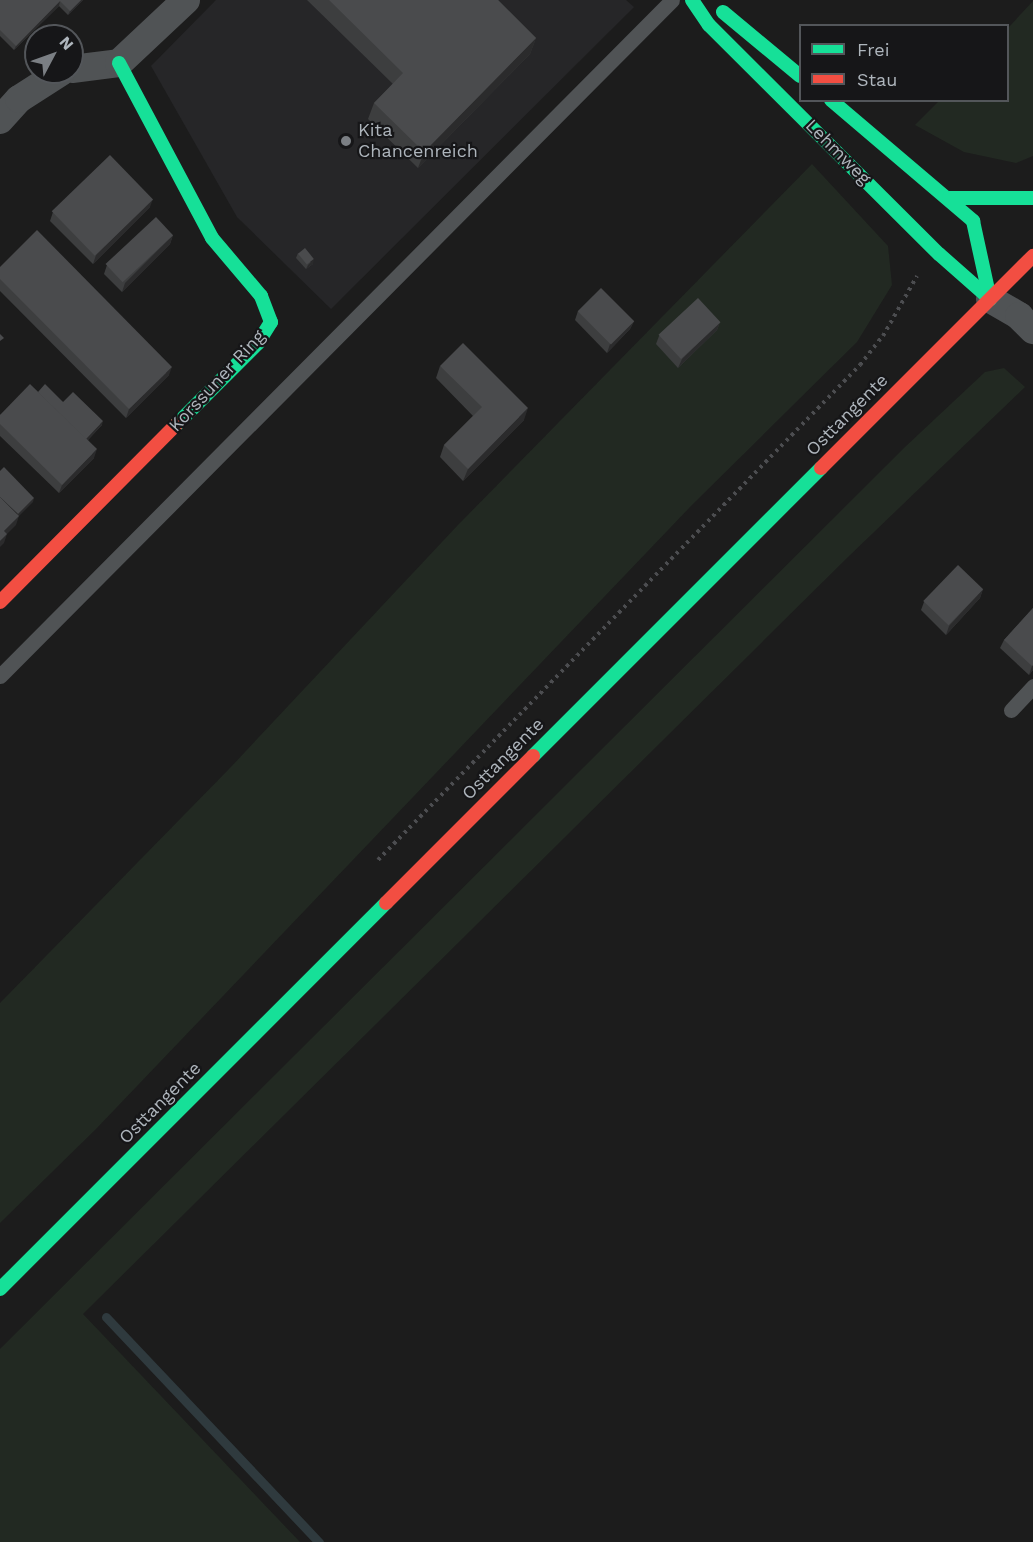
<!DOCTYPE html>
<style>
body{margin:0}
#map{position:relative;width:1033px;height:1542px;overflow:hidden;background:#1c1c1c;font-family:"Work Sans",sans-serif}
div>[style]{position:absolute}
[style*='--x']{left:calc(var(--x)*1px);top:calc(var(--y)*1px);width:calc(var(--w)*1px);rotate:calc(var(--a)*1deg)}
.built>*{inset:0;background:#262628}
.green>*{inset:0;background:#222922}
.stream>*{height:9px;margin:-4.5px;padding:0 4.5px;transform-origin:4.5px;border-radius:4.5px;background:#2f3a3e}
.path>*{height:4px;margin-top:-2px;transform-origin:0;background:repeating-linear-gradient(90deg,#4c4d50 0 3px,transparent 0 7.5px)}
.lane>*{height:15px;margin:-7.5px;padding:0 7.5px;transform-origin:7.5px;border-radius:7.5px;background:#505355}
.street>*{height:28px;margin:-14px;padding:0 14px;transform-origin:14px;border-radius:14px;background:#505355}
.fast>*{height:14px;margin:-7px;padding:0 7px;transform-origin:7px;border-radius:7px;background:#16e098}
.jam>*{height:14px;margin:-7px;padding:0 7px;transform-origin:7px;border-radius:7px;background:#f24e42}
.wall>*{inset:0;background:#3d3e3f}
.shaded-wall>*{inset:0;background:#2b2b2c}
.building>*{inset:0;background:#4a4b4d;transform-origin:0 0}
.dots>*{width:16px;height:16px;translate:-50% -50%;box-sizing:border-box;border:3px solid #161618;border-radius:50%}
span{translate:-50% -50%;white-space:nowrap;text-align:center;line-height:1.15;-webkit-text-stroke:4.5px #161618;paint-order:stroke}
.poi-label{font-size:18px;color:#aeb5bc}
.left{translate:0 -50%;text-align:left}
.street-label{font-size:18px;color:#aeb5bc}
.legend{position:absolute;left:799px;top:24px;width:210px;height:78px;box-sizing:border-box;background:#161618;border:2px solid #53565a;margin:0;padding:8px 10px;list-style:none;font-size:18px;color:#aeb5bc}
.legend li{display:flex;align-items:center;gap:12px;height:30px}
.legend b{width:30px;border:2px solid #53565a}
.north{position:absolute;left:24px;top:24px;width:60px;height:60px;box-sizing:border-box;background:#161618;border:2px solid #53565a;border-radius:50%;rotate:49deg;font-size:16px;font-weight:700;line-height:24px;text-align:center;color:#aeb5bc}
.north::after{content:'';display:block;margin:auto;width:21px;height:27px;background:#7b7f84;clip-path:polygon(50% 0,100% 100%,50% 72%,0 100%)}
</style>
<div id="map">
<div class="built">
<div style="clip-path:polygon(216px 0,626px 0,634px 7px,331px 309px,237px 217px,151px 66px)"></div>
</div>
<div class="green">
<div style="clip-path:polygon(1033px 1px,1033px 156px,1016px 163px,964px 152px,915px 125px,939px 101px,1008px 100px,1008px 28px)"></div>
<div style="clip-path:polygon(812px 164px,888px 246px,892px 285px,857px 342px,691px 506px,96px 1129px,0 1223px,0 1003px,229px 769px,457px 526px)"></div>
<div style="clip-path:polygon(1004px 368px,1025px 387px,847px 558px,83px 1314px,300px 1542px,0 1542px,0 1349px,905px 447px,985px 372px)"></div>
</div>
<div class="stream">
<div style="--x:106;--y:1317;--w:310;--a:46.6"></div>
</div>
<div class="path">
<div style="--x:378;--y:860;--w:691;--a:-45.76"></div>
<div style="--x:860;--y:365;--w:37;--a:-52"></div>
<div style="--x:883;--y:336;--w:69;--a:-60.5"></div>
</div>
<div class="lane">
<div style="--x:0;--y:676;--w:953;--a:-45.17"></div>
<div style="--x:1011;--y:710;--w:33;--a:-47"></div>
</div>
<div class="street">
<div style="--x:72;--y:69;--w:47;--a:-7.3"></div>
<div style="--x:119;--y:63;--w:92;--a:-43.2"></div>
<div style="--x:0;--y:120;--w:28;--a:-48"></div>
<div style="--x:19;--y:99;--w:50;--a:-32.7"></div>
<div style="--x:990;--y:299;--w:34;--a:30"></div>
<div style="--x:1019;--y:316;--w:20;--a:45"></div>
</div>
<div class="fast">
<div style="--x:692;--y:0;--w:30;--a:56"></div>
<div style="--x:709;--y:25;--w:325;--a:44.9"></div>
<div style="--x:939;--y:254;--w:68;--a:41.4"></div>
<div style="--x:723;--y:12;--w:100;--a:39.7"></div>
<div style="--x:119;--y:63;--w:198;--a:62"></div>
<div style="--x:212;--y:238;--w:76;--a:49.8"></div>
<div style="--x:261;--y:296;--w:28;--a:69"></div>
<div style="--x:271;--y:322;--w:25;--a:122"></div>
<div style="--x:258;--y:343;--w:116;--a:135"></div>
<div style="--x:831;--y:100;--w:187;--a:40.4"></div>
<div style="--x:973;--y:221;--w:80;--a:77.7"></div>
<div style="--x:949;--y:198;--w:84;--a:0"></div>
<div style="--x:533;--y:756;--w:407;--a:-45"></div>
<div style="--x:0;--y:1289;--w:546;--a:-45"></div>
</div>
<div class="jam">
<div style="--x:821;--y:468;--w:300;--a:-45"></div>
<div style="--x:0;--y:602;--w:250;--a:-45.2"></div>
<div style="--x:386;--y:903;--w:208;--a:-45"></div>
</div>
<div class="wall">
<div style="clip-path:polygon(0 0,83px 0,68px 15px,59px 6px,14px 50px,0 36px)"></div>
<div style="clip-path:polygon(307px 0,498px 0,536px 38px,530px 54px,418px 168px,368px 119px,374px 103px,393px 84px)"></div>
<div style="clip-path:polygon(150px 207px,93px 264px,50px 221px,53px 212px)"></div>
<div style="clip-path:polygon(173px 235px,170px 244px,122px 292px,104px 274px,107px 265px)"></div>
<div style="clip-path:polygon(298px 253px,313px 264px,306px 269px,296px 258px)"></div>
<div style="clip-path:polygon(0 267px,169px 375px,126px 418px,0 291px)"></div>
<div style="clip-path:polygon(578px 311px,634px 321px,630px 329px,607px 353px,575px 320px)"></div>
<div style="clip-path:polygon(720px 322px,717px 330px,678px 368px,656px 344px,659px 336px)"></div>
<div style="clip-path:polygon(440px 366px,524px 420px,463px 481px,440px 457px,444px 445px,473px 416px,436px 378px)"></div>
<div style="clip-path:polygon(38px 392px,63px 402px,102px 425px,88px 440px,94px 458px,59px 493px,0 436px,0 415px)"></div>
<div style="clip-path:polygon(983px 589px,980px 598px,946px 635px,921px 610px,924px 602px)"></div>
<div style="clip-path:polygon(1033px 608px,1033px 670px,1029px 675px,1000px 648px,1004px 640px)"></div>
</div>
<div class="shaded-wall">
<div style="clip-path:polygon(81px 0,83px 0,68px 15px,70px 11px)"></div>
<div style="clip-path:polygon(60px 1px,59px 6px,14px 50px,16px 46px)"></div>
<div style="clip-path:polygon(536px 38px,530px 54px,418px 168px,424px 152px)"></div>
<div style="clip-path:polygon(153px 199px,150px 207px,93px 264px,96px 255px)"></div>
<div style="clip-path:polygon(173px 235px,170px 244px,122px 292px,125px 283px)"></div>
<div style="clip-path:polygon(314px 259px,313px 264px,306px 269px,308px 265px)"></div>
<div style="clip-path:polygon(634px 321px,630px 329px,607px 353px,610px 344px)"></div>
<div style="clip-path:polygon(720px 322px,717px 330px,678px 368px,682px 359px)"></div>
<div style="clip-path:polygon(172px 367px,169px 375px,126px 418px,129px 409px)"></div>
<div style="clip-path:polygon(528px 408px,524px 420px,463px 481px,468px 469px)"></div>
<div style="clip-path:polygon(103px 421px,102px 425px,82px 446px,83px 442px)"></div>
<div style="clip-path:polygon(97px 449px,94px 458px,59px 493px,62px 485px)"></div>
<div style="clip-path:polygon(34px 498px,33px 502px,13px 522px,14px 517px)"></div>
<div style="clip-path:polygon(19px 516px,16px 525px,1px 540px,4px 531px)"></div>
<div style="clip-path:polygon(7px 534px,4px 543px,0 547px,0 541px)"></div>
<div style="clip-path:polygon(983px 589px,980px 598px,946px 635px,949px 626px)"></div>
<div style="clip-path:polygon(1033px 665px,1033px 670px,1029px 675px,1032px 666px)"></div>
</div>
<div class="building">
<div style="clip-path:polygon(0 0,81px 0,70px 11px,60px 1px,16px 46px,0 30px)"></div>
<div style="clip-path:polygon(329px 0,498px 0,536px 38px,424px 152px,374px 103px,403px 73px)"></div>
<div style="left:110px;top:155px;width:62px;height:81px;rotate:46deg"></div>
<div style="left:156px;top:217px;width:25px;height:69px;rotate:47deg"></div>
<div style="clip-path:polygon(37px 230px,172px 367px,129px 409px,0 279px,0 267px)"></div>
<div style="left:305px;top:248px;width:14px;height:9px;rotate:51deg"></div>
<div style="left:601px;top:288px;width:47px;height:33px;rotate:45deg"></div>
<div style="left:698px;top:298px;width:33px;height:54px;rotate:47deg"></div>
<div style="clip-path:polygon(0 334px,4px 338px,0 341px)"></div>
<div style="clip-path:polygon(463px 343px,528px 408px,468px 469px,444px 445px,482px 407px,440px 366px)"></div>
<div style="clip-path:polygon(30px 384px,97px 449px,62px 485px,0 424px,0 415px)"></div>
<div style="clip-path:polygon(45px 384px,63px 402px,73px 392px,103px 421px,86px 439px,38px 392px)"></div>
<div style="clip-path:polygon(4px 467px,34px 498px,18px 514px,0 497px,0 471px)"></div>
<div style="clip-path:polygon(0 497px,19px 516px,4px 531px,7px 534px,0 541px)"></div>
<div style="left:958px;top:565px;width:35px;height:50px;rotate:44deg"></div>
<div style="clip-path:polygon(1033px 608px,1033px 665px,1032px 666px,1004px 640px)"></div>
</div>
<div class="dots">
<div style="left:346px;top:141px;background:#7b7f84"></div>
</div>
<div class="poi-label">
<span class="left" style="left:358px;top:141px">Kita<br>Chancenreich</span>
</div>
<div class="street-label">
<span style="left:838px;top:152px;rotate:45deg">Lehmweg</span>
<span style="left:217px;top:381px;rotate:-47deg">Korssuner Ring</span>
<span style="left:847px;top:415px;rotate:-45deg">Osttangente</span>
<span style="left:503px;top:759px;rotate:-45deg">Osttangente</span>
<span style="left:160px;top:1103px;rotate:-45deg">Osttangente</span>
</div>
<ul class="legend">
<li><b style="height:8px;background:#16e098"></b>Frei</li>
<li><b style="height:8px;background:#f24e42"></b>Stau</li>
</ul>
<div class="north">N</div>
</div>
